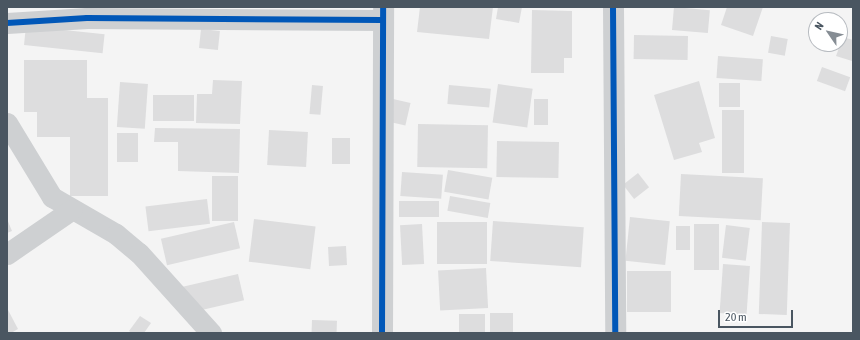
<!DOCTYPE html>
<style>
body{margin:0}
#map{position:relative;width:860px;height:340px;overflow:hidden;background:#f4f4f4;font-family:"Asap Condensed",sans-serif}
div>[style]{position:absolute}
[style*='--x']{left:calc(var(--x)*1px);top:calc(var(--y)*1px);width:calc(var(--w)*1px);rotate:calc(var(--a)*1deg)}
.building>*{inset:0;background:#ddddde;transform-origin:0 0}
.street>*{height:21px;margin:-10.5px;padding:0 10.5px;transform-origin:10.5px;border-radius:10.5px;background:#ced0d2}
.cycleway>*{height:6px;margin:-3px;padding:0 3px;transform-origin:3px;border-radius:3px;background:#0057b8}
span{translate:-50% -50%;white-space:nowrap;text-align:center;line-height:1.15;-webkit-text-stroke:3px #fff;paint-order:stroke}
.frame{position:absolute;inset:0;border:8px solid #4a5661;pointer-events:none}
.north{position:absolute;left:808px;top:12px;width:40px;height:40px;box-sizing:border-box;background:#fff;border:1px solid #b7bbc0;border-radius:50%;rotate:304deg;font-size:11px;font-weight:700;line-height:16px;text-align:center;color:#4a5661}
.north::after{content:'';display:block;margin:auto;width:14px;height:18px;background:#868d94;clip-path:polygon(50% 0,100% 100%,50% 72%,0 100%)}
.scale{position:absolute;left:718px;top:310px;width:75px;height:18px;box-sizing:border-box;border:2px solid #4a5661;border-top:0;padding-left:5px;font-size:12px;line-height:14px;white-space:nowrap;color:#4a5661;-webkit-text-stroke:3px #fff;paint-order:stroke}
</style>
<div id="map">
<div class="building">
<div style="clip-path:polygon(420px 7px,493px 7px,489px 39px,417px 32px)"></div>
<div style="clip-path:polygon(498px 7px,522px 7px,519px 23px,496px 19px)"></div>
<div style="left:674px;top:7px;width:36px;height:23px;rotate:5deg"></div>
<div style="clip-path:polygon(727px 7px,763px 7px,753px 36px,721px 25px)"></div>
<div style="clip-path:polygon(532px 10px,572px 11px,572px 58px,564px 58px,564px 73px,531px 73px)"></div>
<div style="left:26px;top:26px;width:79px;height:19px;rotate:6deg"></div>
<div style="left:201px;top:29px;width:19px;height:19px;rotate:6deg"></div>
<div style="left:634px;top:35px;width:54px;height:24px;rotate:1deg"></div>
<div style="left:771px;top:36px;width:17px;height:17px;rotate:10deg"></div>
<div style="clip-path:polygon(843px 37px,853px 40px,852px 61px,836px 56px)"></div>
<div style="left:718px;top:56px;width:45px;height:22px;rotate:4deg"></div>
<div style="clip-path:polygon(24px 60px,87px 60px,87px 98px,108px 98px,108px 196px,70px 196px,70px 137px,37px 137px,37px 112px,24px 112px)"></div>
<div style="left:822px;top:67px;width:30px;height:15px;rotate:20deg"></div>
<div style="clip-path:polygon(213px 80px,242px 81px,240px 124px,196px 123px,197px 94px,212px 94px)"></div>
<div style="clip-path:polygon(699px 81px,715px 138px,699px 143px,702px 152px,674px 160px,654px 95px)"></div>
<div style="left:120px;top:82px;width:28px;height:45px;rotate:4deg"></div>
<div style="left:719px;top:83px;width:21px;height:24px"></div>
<div style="left:498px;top:84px;width:35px;height:39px;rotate:8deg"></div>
<div style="left:312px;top:85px;width:11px;height:29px;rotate:5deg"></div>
<div style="left:449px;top:85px;width:42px;height:19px;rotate:5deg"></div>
<div style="left:194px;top:95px;width:26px;height:41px;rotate:90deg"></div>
<div style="left:393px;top:99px;width:18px;height:23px;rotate:13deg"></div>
<div style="left:534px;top:99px;width:14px;height:26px"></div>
<div style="left:722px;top:110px;width:22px;height:63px"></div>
<div style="left:418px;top:124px;width:70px;height:43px;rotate:1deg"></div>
<div style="clip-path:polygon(155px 128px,240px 129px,239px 173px,178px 171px,178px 142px,154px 142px)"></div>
<div style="left:269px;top:130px;width:39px;height:35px;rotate:3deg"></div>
<div style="left:117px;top:133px;width:21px;height:29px"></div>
<div style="left:332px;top:138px;width:18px;height:26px"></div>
<div style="left:497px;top:141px;width:62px;height:36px;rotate:1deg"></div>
<div style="left:448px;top:170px;width:45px;height:22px;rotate:10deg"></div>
<div style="left:402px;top:172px;width:41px;height:24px;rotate:4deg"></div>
<div style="left:638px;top:173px;width:18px;height:19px;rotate:52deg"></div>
<div style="left:681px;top:174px;width:82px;height:42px;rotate:3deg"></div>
<div style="left:212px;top:176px;width:26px;height:45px"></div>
<div style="left:450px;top:196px;width:41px;height:15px;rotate:10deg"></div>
<div style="left:207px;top:199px;width:25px;height:62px;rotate:83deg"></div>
<div style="left:399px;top:201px;width:40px;height:16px"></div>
<div style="left:630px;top:217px;width:40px;height:44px;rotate:6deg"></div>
<div style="clip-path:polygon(7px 219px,12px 231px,7px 233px)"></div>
<div style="left:254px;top:219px;width:62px;height:43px;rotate:7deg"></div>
<div style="left:493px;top:221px;width:91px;height:40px;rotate:4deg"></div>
<div style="left:234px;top:222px;width:27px;height:75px;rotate:77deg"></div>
<div style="left:437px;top:222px;width:50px;height:42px"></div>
<div style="left:762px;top:222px;width:28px;height:92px;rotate:2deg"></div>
<div style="left:422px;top:224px;width:40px;height:22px;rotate:87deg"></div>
<div style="left:694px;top:224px;width:25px;height:46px"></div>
<div style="left:726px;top:225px;width:24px;height:33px;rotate:7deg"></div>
<div style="left:676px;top:226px;width:14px;height:24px"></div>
<div style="left:346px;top:246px;width:19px;height:18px;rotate:87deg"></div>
<div style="left:723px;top:264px;width:27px;height:49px;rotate:4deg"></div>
<div style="left:486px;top:268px;width:40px;height:48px;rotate:87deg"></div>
<div style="left:627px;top:271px;width:44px;height:41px"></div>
<div style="left:238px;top:274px;width:27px;height:59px;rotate:77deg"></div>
<div style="clip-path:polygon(7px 308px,18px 329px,11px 333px,7px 333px)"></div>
<div style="left:490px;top:313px;width:23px;height:20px"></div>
<div style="left:459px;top:314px;width:26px;height:19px"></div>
<div style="clip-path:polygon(140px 316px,151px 323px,144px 333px,132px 333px,129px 331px)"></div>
<div style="left:312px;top:320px;width:25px;height:13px;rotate:2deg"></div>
</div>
<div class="street">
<div style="--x:613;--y:7;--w:326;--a:89.6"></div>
<div style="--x:7;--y:23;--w:80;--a:-3.6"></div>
<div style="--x:87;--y:18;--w:295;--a:0.4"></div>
<div style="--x:7;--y:123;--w:87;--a:58.7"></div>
<div style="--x:52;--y:197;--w:74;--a:30"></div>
<div style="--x:116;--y:234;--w:30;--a:40"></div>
<div style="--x:139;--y:253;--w:108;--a:48"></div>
<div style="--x:7;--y:254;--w:78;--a:-34.5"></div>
<div style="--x:382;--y:333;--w:326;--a:-89.8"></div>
</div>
<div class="cycleway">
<div style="--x:613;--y:7;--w:326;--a:89.6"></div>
<div style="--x:7;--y:23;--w:80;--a:-3.6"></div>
<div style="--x:87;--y:18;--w:295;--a:0.4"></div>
<div style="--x:382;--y:333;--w:326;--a:-89.8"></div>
</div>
<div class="frame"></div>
<div class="north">N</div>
<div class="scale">20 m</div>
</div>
